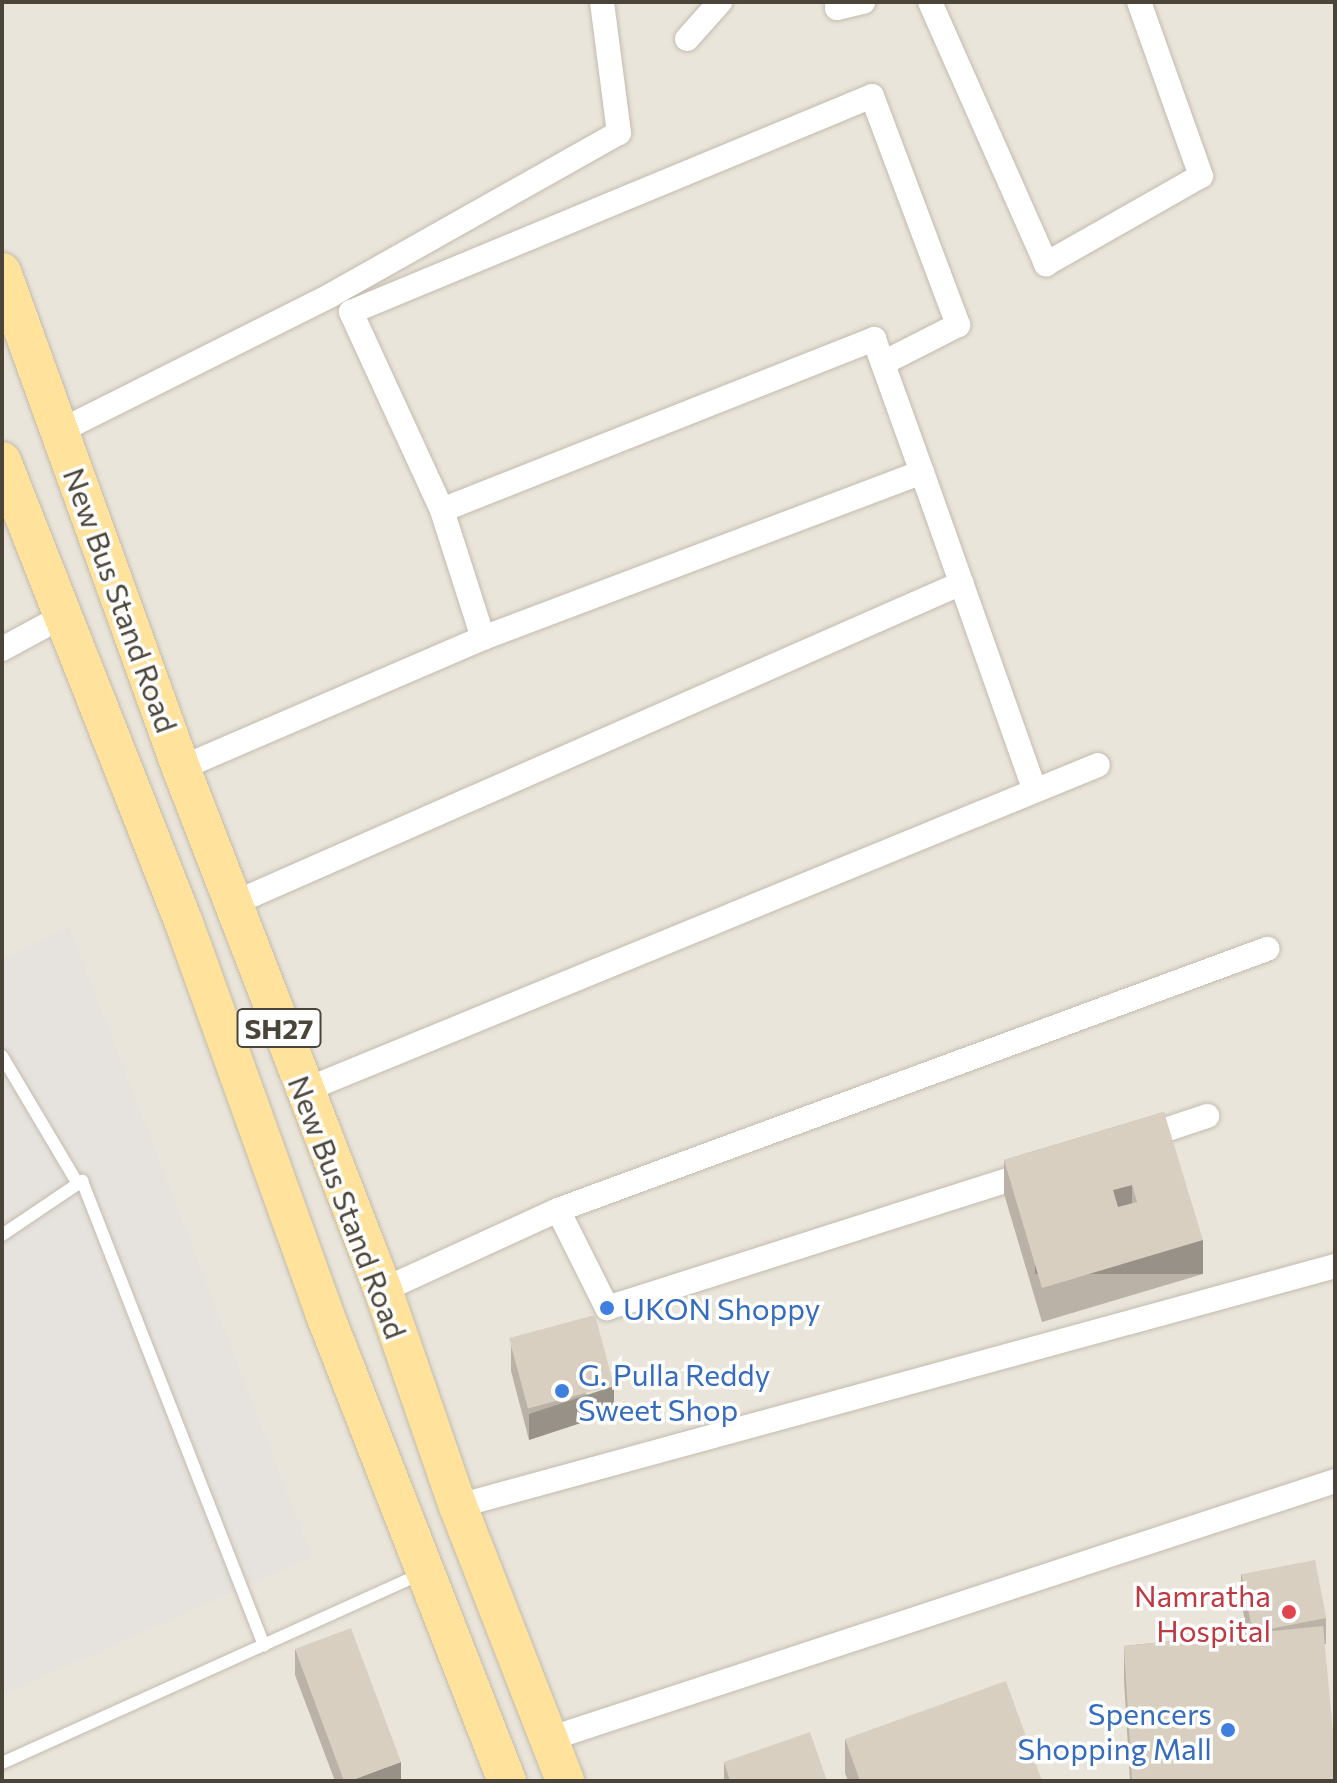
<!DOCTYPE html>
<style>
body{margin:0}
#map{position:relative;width:1337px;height:1783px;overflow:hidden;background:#f6f3ec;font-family:Commissioner,sans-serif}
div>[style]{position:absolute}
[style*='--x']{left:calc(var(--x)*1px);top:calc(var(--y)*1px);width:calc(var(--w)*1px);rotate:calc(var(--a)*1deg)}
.residential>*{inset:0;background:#eae5da;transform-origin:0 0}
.industrial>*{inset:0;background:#e6e2dd}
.roads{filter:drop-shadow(0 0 2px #c2bbae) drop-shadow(0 0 2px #c2bbae)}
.lane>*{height:12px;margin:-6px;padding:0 6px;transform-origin:6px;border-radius:6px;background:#fff}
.street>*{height:24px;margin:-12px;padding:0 12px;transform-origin:12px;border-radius:12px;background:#fff}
.primary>*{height:38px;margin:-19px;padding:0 19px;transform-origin:19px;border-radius:19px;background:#ffe39c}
.wall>*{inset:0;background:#bab2a6}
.shaded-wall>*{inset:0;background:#979187;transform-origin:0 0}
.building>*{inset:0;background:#d8cfc1;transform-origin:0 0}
.dots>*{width:22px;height:22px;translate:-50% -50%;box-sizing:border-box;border:4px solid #fff;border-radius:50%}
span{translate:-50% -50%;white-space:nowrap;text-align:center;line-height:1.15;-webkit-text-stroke:7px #fff;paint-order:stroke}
.shield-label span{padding:2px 6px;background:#fff;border:2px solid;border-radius:6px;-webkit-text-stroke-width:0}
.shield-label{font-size:28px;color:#4b4439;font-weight:700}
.street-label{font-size:30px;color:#4b4439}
.shop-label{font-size:30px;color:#366cbe}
.left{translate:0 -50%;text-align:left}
.right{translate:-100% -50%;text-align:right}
.health-label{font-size:30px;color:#be3a42}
.frame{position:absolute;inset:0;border:4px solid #4b4439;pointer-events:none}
</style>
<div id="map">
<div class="residential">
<div style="left:2px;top:2px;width:1333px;height:1779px"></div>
</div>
<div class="industrial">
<div style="clip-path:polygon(69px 927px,312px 1557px,2px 1695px,2px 958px)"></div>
</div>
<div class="roads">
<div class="lane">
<div style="--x:2;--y:1056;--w:149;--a:59.3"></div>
<div style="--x:2;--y:1235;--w:97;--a:-34"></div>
<div style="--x:82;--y:1181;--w:499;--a:68.6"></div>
<div style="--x:2;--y:1763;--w:459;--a:-24.3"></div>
</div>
<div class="street">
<div style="--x:838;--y:2;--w:6;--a:99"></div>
<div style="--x:837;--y:8;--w:27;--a:-13"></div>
<div style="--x:930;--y:2;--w:287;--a:66.1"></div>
<div style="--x:1046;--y:264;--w:178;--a:-29.6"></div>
<div style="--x:1201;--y:176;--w:185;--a:-109.6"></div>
<div style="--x:687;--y:39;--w:50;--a:-48.3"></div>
<div style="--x:60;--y:431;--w:303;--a:-26.6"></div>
<div style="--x:331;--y:295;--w:330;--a:-29.4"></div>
<div style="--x:619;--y:133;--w:132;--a:-97.4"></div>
<div style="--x:442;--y:510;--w:218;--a:-114.7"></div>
<div style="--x:351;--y:312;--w:564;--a:-22.52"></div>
<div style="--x:872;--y:96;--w:245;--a:69.4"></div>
<div style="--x:958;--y:325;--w:84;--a:153.1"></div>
<div style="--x:483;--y:638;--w:134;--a:-107.8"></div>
<div style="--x:442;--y:510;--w:465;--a:-21.6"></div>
<div style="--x:874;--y:339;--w:141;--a:70.2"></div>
<div style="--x:2;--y:649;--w:69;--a:-28.4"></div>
<div style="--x:181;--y:768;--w:329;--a:-23.3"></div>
<div style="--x:483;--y:638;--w:469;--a:-20.7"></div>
<div style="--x:922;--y:472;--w:336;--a:70.5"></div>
<div style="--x:232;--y:904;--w:797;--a:-23.74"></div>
<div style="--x:303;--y:1091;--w:859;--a:-22.3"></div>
<div style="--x:1138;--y:1139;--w:73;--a:-18.4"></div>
<div style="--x:558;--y:1210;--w:110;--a:63.4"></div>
<div style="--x:607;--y:1308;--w:448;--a:-17.7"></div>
<div style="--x:383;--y:1290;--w:192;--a:-24.6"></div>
<div style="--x:558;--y:1210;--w:756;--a:-20.21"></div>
<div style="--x:458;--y:1506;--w:909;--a:-15.3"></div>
<div style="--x:549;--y:1739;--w:827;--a:-18.17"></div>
</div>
<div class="primary">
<div style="--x:2;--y:272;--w:527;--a:70.16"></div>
<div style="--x:181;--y:768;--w:560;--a:68.84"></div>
<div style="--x:383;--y:1290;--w:229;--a:70.9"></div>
<div style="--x:458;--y:1506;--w:295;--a:68.7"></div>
<div style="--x:2;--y:461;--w:497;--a:68.5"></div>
<div style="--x:184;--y:923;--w:417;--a:70.2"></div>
<div style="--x:325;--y:1315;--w:500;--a:68.67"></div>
</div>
</div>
<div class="wall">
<div style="clip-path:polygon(1164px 1112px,1203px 1274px,1042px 1322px,1004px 1194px,1004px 1160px)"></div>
<div style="clip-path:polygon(511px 1345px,614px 1412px,529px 1440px,511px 1371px)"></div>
<div style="clip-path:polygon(1241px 1574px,1326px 1618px,1326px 1644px,1324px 1644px,1335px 1781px,1130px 1781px,1124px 1680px,1124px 1646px,1247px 1633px,1241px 1600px)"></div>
<div style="clip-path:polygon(295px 1649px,401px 1781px,335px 1781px,295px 1675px)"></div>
<div style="clip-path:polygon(845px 1739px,1042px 1781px,848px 1781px,845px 1773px)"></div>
<div style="clip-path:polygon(724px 1762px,827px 1781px,724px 1781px)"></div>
</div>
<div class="shaded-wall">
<div style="clip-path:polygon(1132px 1185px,1132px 1219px,1113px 1224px,1113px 1190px)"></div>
<div style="left:1203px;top:1240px;width:34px;height:168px;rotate:90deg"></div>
<div style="clip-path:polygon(614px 1386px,614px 1412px,529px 1440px,529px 1414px)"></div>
<div style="clip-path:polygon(401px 1762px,401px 1781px,350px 1781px)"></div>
</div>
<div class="building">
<div style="clip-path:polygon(evenodd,1164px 1112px,1203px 1240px,1042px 1288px,1004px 1160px,1164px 1112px,1132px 1185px,1137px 1202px,1118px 1207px,1113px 1190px,1132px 1185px)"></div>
<div style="left:595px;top:1315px;width:73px;height:89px;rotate:75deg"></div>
<div style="left:1315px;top:1560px;width:59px;height:75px;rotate:79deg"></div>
<div style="clip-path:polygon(1323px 1626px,1335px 1753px,1335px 1781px,1132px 1781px,1124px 1646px)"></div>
<div style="clip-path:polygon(351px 1628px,401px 1762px,350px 1781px,344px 1781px,295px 1649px)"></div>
<div style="clip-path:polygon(1006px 1681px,1042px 1781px,860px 1781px,845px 1739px)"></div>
<div style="clip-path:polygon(810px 1732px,827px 1781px,730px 1781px,724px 1762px)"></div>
</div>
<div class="dots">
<div style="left:607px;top:1308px;background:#3f7fe0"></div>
<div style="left:562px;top:1391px;background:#3f7fe0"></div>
<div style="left:1289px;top:1612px;background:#e0444e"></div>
<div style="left:1228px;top:1730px;background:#3f7fe0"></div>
</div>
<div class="shield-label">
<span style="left:279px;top:1028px">SH27</span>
</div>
<div class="street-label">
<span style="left:121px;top:600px;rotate:70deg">New Bus Stand Road</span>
<span style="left:348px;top:1207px;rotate:69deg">New Bus Stand Road</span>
</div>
<div class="shop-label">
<span class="left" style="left:623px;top:1308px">UKON Shoppy</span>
<span class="left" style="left:578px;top:1391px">G. Pulla Reddy<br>Sweet Shop</span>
<span class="right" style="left:1212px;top:1730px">Spencers<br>Shopping Mall</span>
</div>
<div class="health-label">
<span class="right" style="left:1271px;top:1612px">Namratha<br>Hospital</span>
</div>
<div class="frame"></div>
</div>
